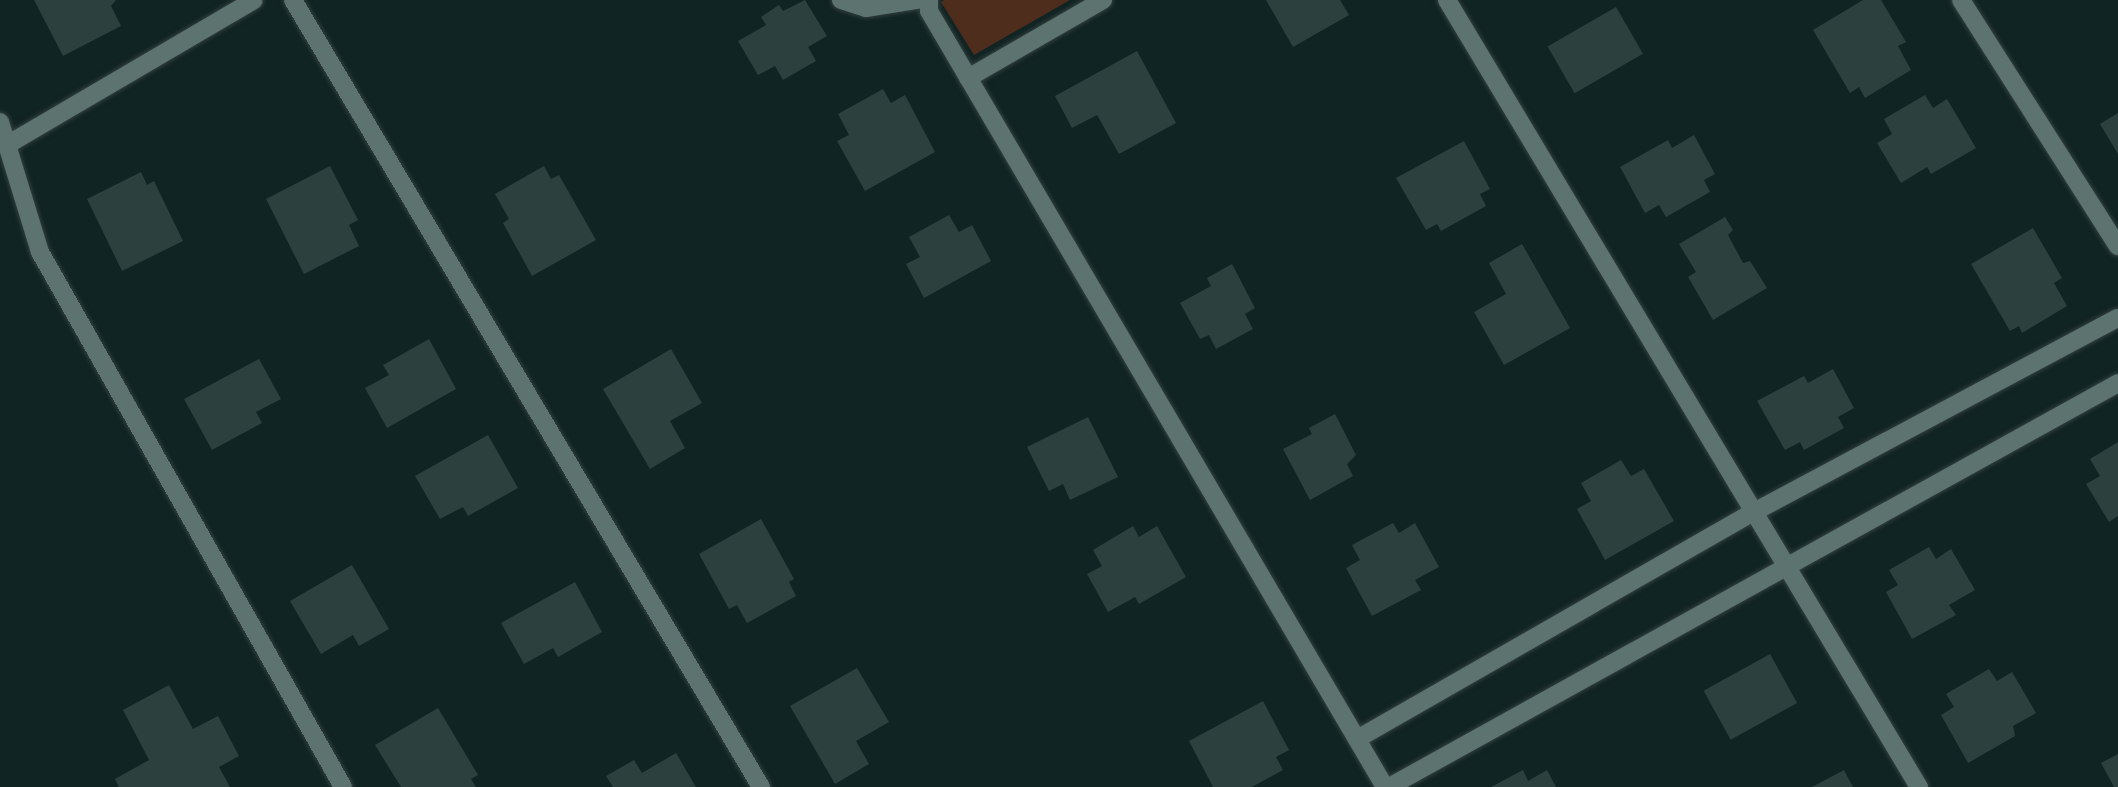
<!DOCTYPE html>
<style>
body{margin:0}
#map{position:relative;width:2118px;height:787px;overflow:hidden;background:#102423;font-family:Manrope,sans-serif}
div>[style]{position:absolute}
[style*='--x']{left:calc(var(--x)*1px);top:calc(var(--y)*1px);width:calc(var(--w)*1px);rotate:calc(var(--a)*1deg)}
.green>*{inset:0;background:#4f2d1d}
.building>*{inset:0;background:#2c403e;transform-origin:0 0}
.roads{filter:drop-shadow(0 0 2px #323f3e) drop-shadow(0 0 2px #323f3e)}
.minor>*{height:18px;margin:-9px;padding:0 9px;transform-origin:9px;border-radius:9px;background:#5d7370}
span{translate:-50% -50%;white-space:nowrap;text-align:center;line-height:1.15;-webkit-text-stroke:5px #050c0b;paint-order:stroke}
</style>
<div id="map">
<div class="green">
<div style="clip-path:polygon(944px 0,1070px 0,974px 55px,941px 2px)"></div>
</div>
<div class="building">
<div style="clip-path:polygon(34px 0,116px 0,111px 6px,121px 26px,63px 56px)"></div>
<div style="clip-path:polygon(805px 0,827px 36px,808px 47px,816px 61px,783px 80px,775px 66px,758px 75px,738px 41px,766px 25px,761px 17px,779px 5px,783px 11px)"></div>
<div style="clip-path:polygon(1266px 0,1340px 0,1349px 15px,1293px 47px)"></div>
<div style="clip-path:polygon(1863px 0,1881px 0,1906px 42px,1898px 46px,1911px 70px,1865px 98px,1859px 87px,1850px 93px,1813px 30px)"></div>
<div style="left:1616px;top:7px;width:54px;height:79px;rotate:60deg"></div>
<div style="clip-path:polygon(1137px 51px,1176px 123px,1119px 154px,1097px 115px,1072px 128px,1055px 96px)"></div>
<div style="clip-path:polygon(883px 89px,891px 103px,905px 95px,935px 152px,865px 191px,837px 141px,849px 135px,838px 114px)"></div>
<div style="clip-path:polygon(1925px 95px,1933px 108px,1947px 99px,1976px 148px,1931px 174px,1927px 167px,1901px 183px,1877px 143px,1892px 134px,1884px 119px)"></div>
<div style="clip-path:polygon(2118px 113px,2118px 154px,2100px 124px)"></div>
<div style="clip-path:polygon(1694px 135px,1715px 174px,1704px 180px,1710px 192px,1666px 217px,1659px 205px,1645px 213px,1620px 167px,1668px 140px,1672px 148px)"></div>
<div style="clip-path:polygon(1464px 141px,1490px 189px,1480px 194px,1486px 206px,1441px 231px,1437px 224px,1426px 230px,1396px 178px)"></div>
<div style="clip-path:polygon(330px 166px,358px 220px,349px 225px,359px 246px,304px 274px,266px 199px)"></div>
<div style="clip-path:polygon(544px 166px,551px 179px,559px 175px,596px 240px,532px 276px,503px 223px,509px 219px,495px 194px)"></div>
<div style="clip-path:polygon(141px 172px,147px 185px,154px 181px,183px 241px,122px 271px,87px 199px)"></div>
<div style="clip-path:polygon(949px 215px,959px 232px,972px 225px,991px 261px,924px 298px,906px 264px,920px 257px,909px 237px)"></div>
<div style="clip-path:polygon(1725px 217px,1733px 230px,1728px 235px,1743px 263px,1750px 261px,1767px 288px,1713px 320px,1688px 277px,1696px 272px,1679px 244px)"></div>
<div style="clip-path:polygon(2033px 228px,2062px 278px,2054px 283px,2067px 306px,2022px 333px,2019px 326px,2010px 331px,1971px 264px)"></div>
<div style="clip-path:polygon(1522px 244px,1570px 328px,1504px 365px,1474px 312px,1506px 294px,1489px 263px)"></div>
<div style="clip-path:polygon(1232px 264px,1255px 308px,1245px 314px,1253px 329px,1216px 349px,1209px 335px,1200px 339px,1180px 303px,1211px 286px,1207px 278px)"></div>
<div style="clip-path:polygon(429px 339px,456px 389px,387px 428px,365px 388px,389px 375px,383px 365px)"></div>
<div style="clip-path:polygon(671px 349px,702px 403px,670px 421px,685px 448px,650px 469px,603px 389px)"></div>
<div style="clip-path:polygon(259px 359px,281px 399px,256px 412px,262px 423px,212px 450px,184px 399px)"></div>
<div style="clip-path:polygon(1833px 369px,1854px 408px,1838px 417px,1844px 428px,1804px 450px,1800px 442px,1785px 450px,1757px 401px,1804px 376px,1808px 383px)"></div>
<div style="clip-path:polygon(1335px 414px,1356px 455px,1347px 464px,1353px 476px,1310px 500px,1283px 449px,1312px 434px,1309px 428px)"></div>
<div style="clip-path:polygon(1088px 417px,1118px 477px,1070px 500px,1063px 484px,1049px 491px,1027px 447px)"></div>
<div style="clip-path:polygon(488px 435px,518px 488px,468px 516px,463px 507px,440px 519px,415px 476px)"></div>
<div style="clip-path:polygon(2118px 442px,2118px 516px,2109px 522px,2086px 484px,2100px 476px,2090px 459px)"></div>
<div style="clip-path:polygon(1621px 460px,1631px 476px,1644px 469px,1674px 521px,1605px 560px,1577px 509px,1591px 501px,1581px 483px)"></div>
<div style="clip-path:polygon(761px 519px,794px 579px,789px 582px,796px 596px,747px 623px,737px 605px,729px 609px,699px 554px)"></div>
<div style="clip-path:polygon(1393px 523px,1399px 533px,1415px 523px,1439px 567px,1415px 580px,1421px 590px,1372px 616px,1346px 568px,1360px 560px,1352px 545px)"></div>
<div style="clip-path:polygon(1133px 526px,1139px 537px,1157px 526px,1186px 577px,1139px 604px,1135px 597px,1108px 612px,1087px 574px,1102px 566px,1093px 550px)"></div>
<div style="clip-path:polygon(1929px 547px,1936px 559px,1951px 549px,1975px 590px,1949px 605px,1956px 615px,1912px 639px,1886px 592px,1898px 585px,1889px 570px)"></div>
<div style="clip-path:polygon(352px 565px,389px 629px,359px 646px,353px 635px,321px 654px,290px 601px)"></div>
<div style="clip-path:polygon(575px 582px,602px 632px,558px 657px,553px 648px,524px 664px,501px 623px)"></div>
<div style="left:1770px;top:654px;width:56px;height:76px;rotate:61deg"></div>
<div style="clip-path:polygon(857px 668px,889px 722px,856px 741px,869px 764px,835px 784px,790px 706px)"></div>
<div style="clip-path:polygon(1989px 669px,1997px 681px,2012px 672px,2036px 713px,2013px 726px,2015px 736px,1968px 763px,1941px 715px,1954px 707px,1946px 694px)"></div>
<div style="clip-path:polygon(169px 685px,193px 729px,218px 716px,239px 756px,219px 767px,230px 787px,119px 787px,115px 779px,149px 760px,123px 710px)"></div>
<div style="clip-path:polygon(1263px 701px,1289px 750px,1276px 757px,1283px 770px,1252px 787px,1213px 787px,1189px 741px)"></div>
<div style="clip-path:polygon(438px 708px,478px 775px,471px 779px,476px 787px,401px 787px,375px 745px)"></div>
<div style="clip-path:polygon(676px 753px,696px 787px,613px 787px,606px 776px,634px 760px,642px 773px)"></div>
<div style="clip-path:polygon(2118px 754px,2118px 787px,2114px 787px,2101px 763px)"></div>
<div style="clip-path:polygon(1523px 770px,1528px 781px,1547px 770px,1556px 787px,1491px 787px)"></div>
<div style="clip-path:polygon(1844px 770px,1853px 787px,1812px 787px)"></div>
</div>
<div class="roads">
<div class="minor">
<div style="--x:293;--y:0;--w:916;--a:59.26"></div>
<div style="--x:841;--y:0;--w:26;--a:18"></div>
<div style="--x:866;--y:8;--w:52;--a:-8.9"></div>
<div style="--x:929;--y:0;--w:11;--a:90"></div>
<div style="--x:929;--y:11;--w:900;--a:59.56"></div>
<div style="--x:1447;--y:0;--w:918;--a:59.05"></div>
<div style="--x:1961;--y:0;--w:292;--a:57.5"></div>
<div style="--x:968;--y:78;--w:156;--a:-30"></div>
<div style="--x:0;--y:122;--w:136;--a:72.9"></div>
<div style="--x:40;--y:252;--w:615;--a:60.47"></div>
<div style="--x:7;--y:145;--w:286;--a:-30.4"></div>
<div style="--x:1357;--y:739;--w:457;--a:-29.8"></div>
<div style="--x:1754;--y:512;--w:412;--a:-28.1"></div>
<div style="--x:1389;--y:787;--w:833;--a:-28.99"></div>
</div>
</div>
</div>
